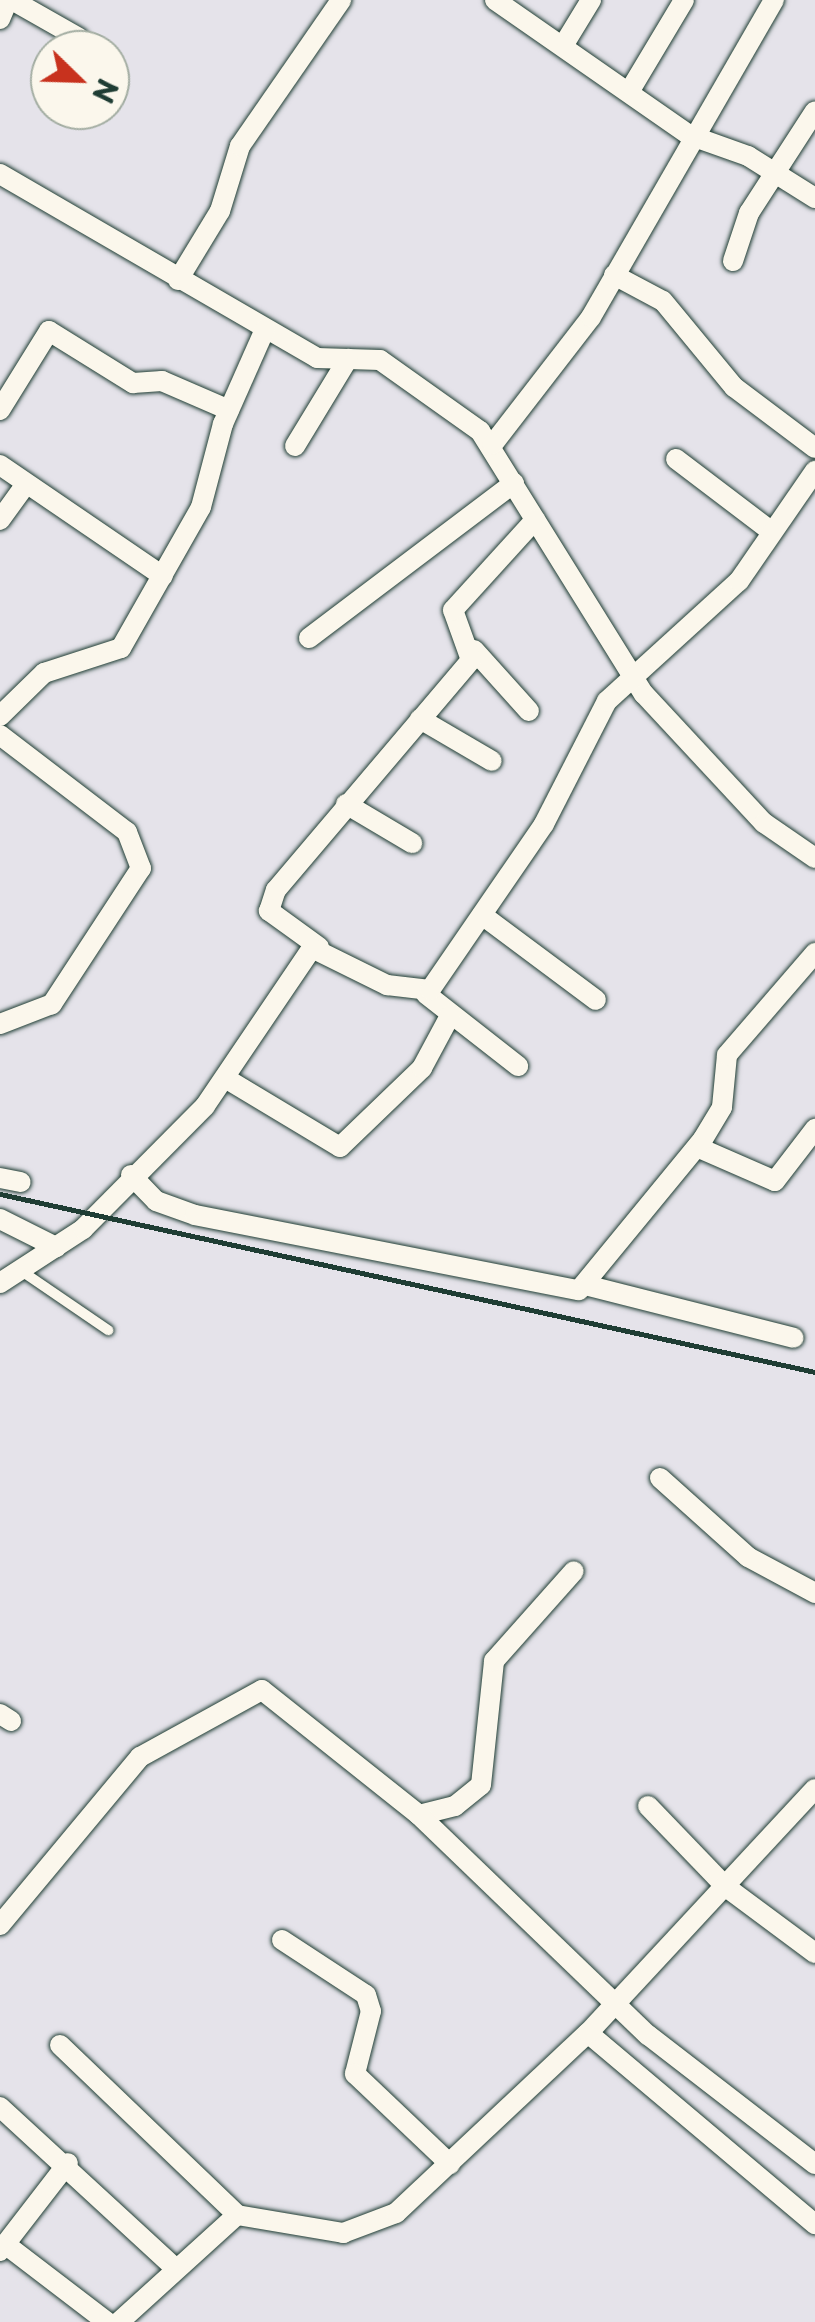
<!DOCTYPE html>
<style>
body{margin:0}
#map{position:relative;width:815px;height:2322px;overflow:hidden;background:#e5e3ea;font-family:"Playpen Sans",sans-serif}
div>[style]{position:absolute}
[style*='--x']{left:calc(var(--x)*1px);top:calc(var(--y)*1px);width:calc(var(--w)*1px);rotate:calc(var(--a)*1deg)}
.roads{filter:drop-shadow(0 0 2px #1f3d34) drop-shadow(0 0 2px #1f3d34)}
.lane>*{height:10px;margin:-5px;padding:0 5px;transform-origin:5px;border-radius:5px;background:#fbf7ec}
.street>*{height:20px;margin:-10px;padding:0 10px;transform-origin:10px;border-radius:10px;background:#fbf7ec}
.rail>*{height:5px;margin:-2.5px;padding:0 2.5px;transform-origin:2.5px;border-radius:2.5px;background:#1f3d34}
span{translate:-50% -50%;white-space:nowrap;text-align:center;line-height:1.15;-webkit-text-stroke:9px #fbf7ec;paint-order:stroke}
.north{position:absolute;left:30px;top:30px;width:100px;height:100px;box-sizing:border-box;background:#fbf7ec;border:2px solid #a3ada2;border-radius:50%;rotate:113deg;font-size:28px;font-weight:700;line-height:40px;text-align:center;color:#1f3d34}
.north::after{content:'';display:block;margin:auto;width:35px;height:45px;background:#c8321e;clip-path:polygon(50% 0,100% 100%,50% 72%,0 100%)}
</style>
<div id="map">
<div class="roads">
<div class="lane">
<div style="--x:20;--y:1270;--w:107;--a:34.3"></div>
</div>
<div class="street">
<div style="--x:12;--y:0;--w:77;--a:29.6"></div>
<div style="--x:495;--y:0;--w:236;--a:34.8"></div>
<div style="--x:689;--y:135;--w:63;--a:19.6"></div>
<div style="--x:748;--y:156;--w:79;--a:32.1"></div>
<div style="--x:0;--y:19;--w:21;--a:-67"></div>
<div style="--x:566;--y:41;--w:48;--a:-58.6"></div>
<div style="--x:632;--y:87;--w:101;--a:-59.1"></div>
<div style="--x:0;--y:174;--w:367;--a:30.1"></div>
<div style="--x:317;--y:358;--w:63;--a:1.8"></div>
<div style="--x:380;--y:360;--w:123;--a:35.4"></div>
<div style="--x:480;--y:431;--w:310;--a:58.1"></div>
<div style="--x:644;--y:694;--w:176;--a:47.1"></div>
<div style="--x:764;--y:823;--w:62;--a:34.5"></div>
<div style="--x:733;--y:261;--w:51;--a:-71.6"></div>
<div style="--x:749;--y:213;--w:121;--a:-57.1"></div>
<div style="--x:614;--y:275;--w:55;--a:28"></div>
<div style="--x:663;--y:301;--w:112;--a:50.5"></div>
<div style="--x:734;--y:387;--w:101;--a:37"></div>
<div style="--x:178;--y:280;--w:81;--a:-58.7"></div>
<div style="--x:220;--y:211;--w:68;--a:-72.9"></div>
<div style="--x:240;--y:146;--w:178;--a:-55.3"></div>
<div style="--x:0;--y:410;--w:93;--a:-58.2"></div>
<div style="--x:49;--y:331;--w:99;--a:31.8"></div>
<div style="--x:133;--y:383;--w:29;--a:-4"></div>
<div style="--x:162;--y:381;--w:73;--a:23.4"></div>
<div style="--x:493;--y:444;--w:160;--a:-52.3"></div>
<div style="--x:591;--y:317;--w:366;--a:-60"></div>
<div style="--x:295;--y:446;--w:102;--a:-58.7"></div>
<div style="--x:676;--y:459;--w:119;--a:37.2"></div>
<div style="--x:0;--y:465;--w:197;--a:34.3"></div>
<div style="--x:0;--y:520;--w:44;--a:-54.2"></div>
<div style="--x:309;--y:638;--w:257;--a:-37.1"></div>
<div style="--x:474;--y:650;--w:82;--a:48"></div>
<div style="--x:0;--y:716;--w:62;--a:-44.3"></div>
<div style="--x:44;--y:673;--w:81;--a:-18"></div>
<div style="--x:121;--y:648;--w:162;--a:-60.4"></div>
<div style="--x:201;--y:507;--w:86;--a:-75.2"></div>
<div style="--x:223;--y:424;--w:104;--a:-66.1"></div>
<div style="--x:420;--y:719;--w:83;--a:30.3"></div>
<div style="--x:0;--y:735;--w:160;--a:37.4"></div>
<div style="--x:127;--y:832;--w:39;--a:69"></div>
<div style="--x:141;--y:868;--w:163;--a:123.2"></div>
<div style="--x:52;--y:1004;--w:56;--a:159"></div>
<div style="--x:346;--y:804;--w:77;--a:30.6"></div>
<div style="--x:482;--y:915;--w:142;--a:36.7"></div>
<div style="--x:319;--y:947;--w:62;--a:-144.2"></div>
<div style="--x:269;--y:911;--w:22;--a:-72"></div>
<div style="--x:276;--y:890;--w:302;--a:-49.7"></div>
<div style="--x:471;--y:660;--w:53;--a:-109.8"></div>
<div style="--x:453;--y:610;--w:122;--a:-47.7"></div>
<div style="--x:426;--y:994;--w:117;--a:38"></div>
<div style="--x:225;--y:1078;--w:134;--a:31"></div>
<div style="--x:340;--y:1147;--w:114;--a:-43.9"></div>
<div style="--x:422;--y:1068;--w:61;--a:-61.8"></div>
<div style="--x:697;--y:1147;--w:85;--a:23.6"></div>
<div style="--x:775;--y:1181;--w:66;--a:-52.4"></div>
<div style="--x:131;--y:1175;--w:36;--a:46"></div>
<div style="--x:156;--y:1201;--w:41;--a:19.7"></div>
<div style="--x:195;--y:1215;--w:391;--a:11.1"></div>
<div style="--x:579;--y:1290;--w:195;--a:-50.6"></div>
<div style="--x:703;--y:1139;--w:37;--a:-59"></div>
<div style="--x:722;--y:1107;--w:52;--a:-84.5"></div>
<div style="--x:727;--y:1055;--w:135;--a:-49.2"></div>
<div style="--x:0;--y:1178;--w:21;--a:11"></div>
<div style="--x:0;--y:1219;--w:63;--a:26.6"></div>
<div style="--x:0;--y:1283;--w:99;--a:-33"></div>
<div style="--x:83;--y:1229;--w:173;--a:-45.2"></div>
<div style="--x:205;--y:1106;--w:191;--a:-55.9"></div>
<div style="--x:312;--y:948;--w:84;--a:26.3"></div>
<div style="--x:387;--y:985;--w:43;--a:6.6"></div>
<div style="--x:430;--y:990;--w:201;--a:-55.5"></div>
<div style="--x:544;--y:824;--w:138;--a:-62.9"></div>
<div style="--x:607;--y:701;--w:178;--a:-42.3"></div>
<div style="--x:739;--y:581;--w:134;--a:-55.4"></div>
<div style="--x:589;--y:1286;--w:211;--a:14.2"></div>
<div style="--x:660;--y:1478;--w:118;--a:41.9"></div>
<div style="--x:748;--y:1557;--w:76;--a:28.2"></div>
<div style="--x:0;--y:1714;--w:13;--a:32"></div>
<div style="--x:648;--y:1806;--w:112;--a:46.1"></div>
<div style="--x:726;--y:1887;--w:111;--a:36.6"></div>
<div style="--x:419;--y:1815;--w:37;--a:-14"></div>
<div style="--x:455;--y:1806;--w:33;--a:-39"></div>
<div style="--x:481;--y:1785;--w:125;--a:-84"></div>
<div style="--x:494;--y:1661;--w:120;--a:-48.4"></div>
<div style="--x:0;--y:1925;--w:219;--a:-50.2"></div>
<div style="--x:140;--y:1757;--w:139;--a:-28.8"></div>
<div style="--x:262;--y:1690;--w:201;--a:38.5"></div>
<div style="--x:419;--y:1815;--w:318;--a:43.9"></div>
<div style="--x:648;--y:2035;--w:211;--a:37.7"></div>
<div style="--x:282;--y:1940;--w:100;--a:33.2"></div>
<div style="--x:366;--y:1995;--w:17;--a:73"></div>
<div style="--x:371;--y:2011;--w:65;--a:104.3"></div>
<div style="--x:355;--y:2074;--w:131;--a:43.5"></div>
<div style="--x:588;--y:2033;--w:297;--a:40.1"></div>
<div style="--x:60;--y:2045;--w:245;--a:43.8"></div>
<div style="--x:0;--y:2107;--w:235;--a:42.6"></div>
<div style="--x:5;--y:2244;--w:128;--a:37.4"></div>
<div style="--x:0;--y:2251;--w:111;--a:-52.3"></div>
<div style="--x:119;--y:2322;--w:159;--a:-42.2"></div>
<div style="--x:237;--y:2215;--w:108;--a:9.6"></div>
<div style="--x:343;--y:2233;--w:57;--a:-20.7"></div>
<div style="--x:396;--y:2213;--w:263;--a:-43.2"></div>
<div style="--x:588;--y:2033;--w:333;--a:-47.1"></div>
</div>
</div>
<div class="rail">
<div style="--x:0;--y:1194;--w:834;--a:12.32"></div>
</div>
<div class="north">N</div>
</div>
